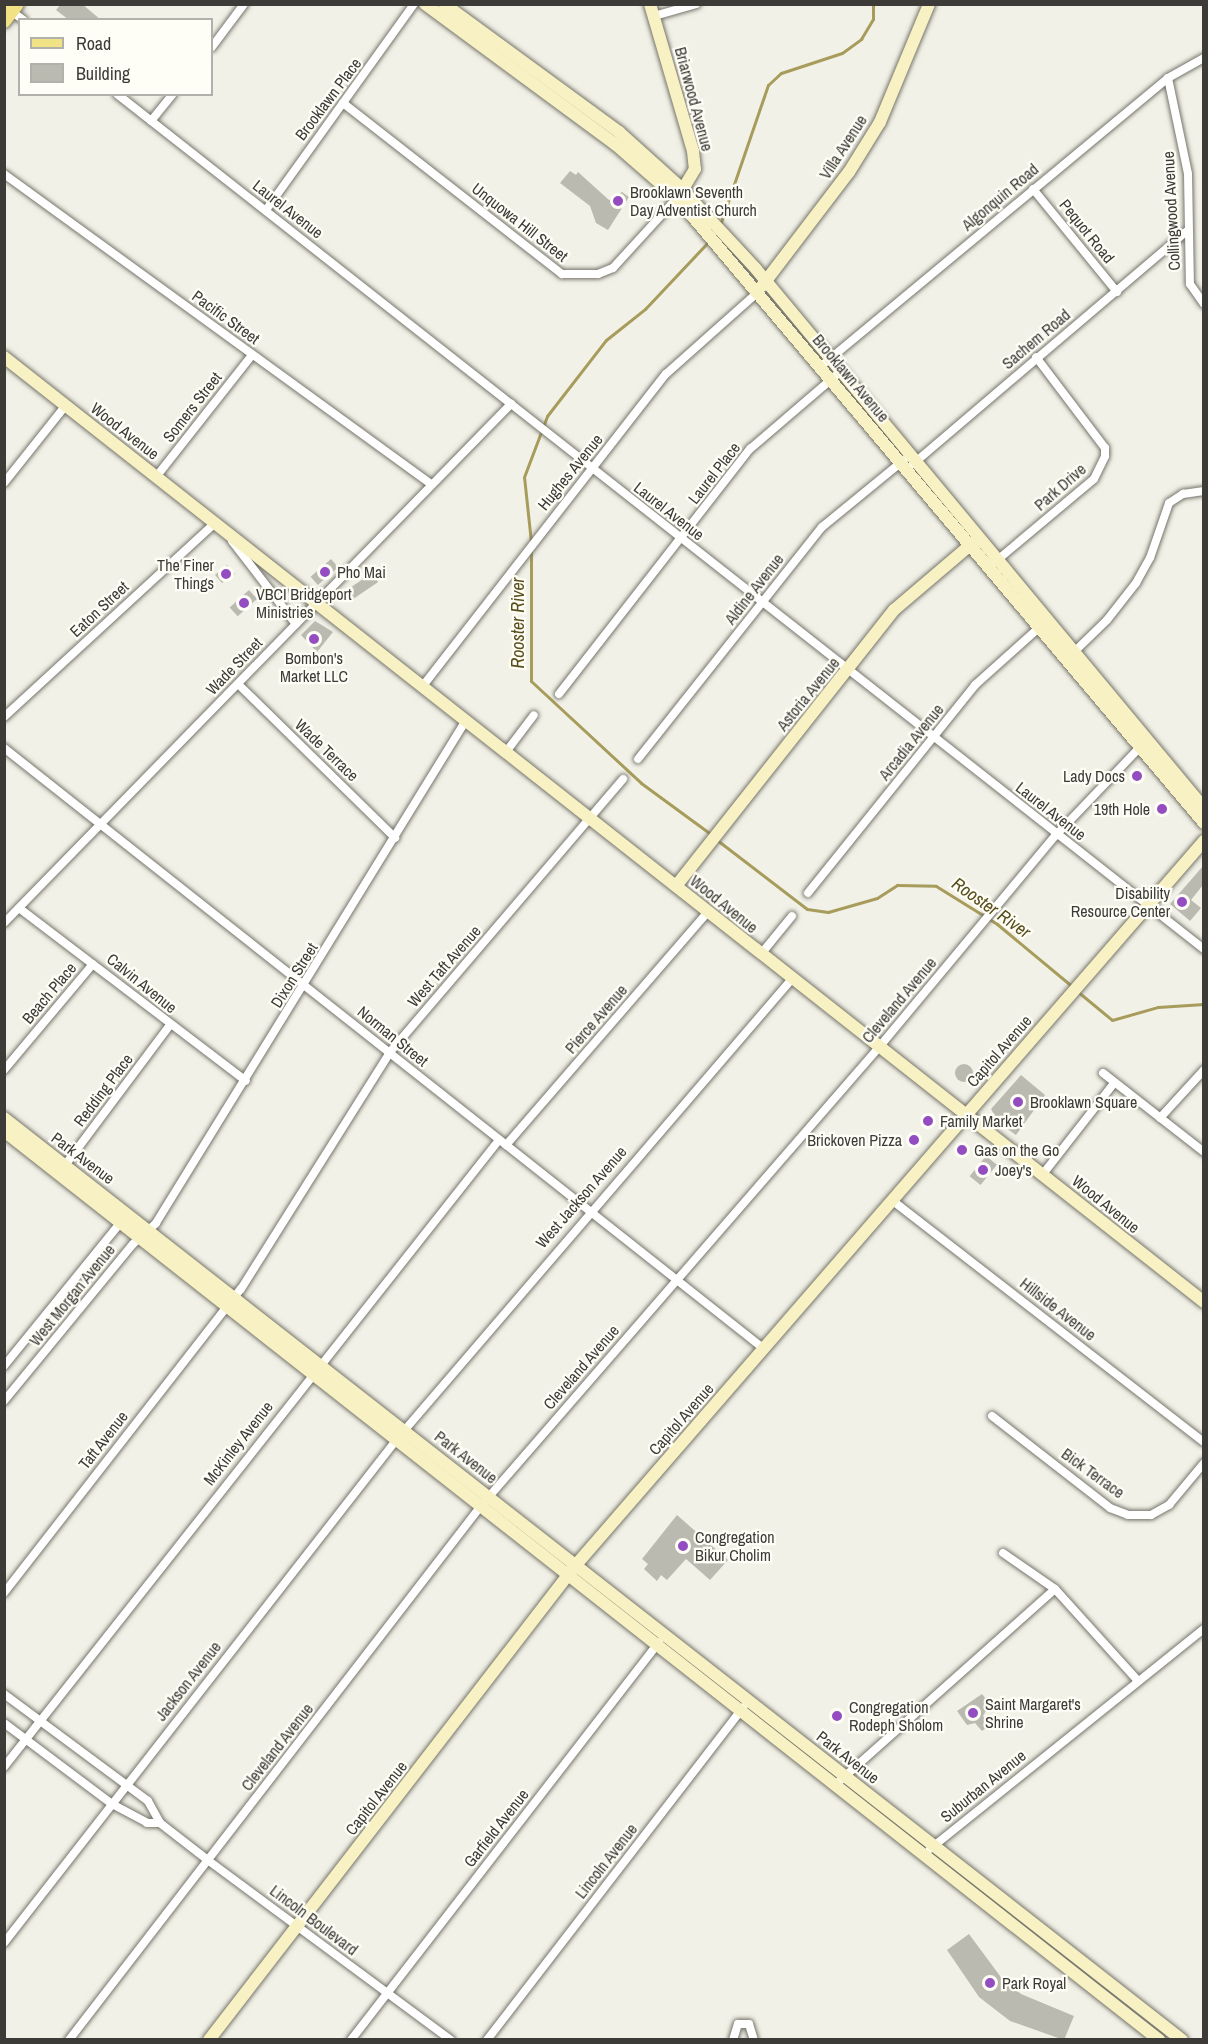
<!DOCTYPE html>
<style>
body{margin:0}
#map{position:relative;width:1208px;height:2044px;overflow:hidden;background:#f2f1e7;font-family:"Archivo Narrow",sans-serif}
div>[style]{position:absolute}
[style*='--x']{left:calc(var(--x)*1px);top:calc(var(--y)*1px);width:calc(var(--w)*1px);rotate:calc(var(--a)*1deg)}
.stream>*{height:3px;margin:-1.5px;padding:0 1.5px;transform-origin:1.5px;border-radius:1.5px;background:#a79c5b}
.building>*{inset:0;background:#bbbab1;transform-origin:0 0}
.round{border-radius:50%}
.roads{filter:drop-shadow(0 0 2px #76756c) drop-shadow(0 0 2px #76756c)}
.street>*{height:8px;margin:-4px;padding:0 4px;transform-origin:4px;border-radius:4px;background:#fff}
.secondary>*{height:12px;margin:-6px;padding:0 6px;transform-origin:6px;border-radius:6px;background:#f8f1c3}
.primary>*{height:14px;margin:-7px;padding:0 7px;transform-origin:7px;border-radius:7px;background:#f1e286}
.dots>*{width:16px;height:16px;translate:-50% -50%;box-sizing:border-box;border:3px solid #fffef6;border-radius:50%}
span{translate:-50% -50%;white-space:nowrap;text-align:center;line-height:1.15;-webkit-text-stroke:4.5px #fffef6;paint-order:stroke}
.street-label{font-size:16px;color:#3c3b37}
.poi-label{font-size:16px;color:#3c3b37}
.left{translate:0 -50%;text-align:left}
.right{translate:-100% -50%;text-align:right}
.water-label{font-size:18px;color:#584f1d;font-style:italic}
.frame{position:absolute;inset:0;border:6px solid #3c3b37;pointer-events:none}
.legend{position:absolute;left:18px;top:18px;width:195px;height:78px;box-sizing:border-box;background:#fffef6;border:2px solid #b1b0aa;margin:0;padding:8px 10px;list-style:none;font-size:18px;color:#3c3b37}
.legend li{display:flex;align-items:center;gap:12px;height:30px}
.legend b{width:30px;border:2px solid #b1b0aa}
</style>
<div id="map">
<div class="stream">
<div style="--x:720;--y:225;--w:148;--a:-71.1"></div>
<div style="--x:768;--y:85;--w:18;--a:-43"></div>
<div style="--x:781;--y:73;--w:64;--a:-18.2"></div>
<div style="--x:842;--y:53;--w:24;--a:-36"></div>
<div style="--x:861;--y:39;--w:23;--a:-59"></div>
<div style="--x:873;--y:19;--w:15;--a:-90"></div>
<div style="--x:531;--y:542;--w:65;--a:-96.1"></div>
<div style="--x:524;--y:477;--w:65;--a:-69.3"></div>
<div style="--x:547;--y:416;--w:96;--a:-52.2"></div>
<div style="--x:606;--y:340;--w:50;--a:-38.5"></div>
<div style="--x:645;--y:309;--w:95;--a:-46.7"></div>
<div style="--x:531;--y:551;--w:130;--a:90"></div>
<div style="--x:531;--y:681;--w:150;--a:42.8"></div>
<div style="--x:641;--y:783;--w:88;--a:36.2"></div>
<div style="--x:717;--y:840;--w:113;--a:37.5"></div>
<div style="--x:807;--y:909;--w:21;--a:8"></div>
<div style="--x:828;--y:912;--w:51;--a:-15.9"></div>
<div style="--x:877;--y:898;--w:24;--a:-33"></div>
<div style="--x:897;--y:885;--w:39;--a:1"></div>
<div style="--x:936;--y:886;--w:72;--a:31.9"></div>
<div style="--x:997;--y:924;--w:99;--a:39.7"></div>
<div style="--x:1077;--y:991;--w:45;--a:39.6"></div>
<div style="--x:1112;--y:1020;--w:48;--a:-15.8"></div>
<div style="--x:1158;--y:1007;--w:46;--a:-3.7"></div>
</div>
<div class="building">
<div style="clip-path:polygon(61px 4px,82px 4px,101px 20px,69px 20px,56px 10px)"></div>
<div style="clip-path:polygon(570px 171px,576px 175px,578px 172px,609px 200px,622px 192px,629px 197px,608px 230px,596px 223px,590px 206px,560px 183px)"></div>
<div style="left:331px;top:559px;width:11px;height:27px;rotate:49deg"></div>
<div style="clip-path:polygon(227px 565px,235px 574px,222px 583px,215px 575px)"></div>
<div style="left:372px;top:573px;width:11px;height:35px;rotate:56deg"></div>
<div style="left:249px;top:590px;width:12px;height:26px;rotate:48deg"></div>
<div style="clip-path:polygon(315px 621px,333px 632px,317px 652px,301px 635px)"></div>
<div style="clip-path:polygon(1203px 866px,1203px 885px,1191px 900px,1201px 908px,1190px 921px,1170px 904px)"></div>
<div class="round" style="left:955px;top:1064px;width:18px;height:18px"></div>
<div style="clip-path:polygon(1021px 1075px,1045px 1095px,1016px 1135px,999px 1123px,991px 1109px)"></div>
<div style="left:986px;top:1156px;width:14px;height:26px;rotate:39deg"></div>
<div style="clip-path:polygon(677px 1515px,728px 1560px,710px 1580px,686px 1559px,667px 1580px,661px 1575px,657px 1581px,644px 1569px,648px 1564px,642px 1559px)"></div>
<div style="clip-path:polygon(982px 1694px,990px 1704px,983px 1716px,990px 1725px,982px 1731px,975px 1723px,967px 1725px,957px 1711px)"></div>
<div style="clip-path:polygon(969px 1934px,1003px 1980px,1021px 1994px,1074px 2016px,1064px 2040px,1010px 2021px,979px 1997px,947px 1950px)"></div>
</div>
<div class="roads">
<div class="street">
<div style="--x:4;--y:6;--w:24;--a:36"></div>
<div style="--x:654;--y:16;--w:44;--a:-15.9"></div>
<div style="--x:212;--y:47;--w:54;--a:-53.3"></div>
<div style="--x:1168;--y:78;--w:98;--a:78.2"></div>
<div style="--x:1188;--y:174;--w:110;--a:89"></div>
<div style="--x:1190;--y:284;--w:24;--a:55"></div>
<div style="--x:117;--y:94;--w:1383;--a:38.19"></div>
<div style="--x:343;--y:103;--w:278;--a:38"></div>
<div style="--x:562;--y:274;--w:36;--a:0"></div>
<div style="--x:598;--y:274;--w:16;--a:-22"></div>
<div style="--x:613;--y:268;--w:95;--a:-47.6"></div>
<div style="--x:151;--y:121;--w:35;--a:-51"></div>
<div style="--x:4;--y:174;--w:528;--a:35.98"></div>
<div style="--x:1033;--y:189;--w:133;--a:50.8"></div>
<div style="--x:266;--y:210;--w:254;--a:-54.3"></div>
<div style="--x:820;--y:367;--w:452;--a:-39.7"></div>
<div style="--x:1168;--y:78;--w:41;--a:-29.1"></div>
<div style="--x:913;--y:464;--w:358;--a:-40.4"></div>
<div style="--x:156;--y:477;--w:155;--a:-51.8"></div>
<div style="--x:4;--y:483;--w:100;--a:-51.5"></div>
<div style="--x:232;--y:541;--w:105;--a:52.4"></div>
<div style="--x:995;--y:562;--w:129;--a:-40"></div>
<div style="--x:1094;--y:479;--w:25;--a:-64"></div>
<div style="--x:1105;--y:456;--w:8;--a:-90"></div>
<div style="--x:1105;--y:448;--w:114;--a:-127.2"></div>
<div style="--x:1072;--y:654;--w:49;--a:-44.2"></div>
<div style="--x:1107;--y:620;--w:47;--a:-51.9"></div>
<div style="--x:1136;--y:583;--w:29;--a:-61"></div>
<div style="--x:1150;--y:558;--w:58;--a:-70.9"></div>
<div style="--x:1169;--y:503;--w:17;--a:-33"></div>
<div style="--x:1183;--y:494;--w:21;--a:-8"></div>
<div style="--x:238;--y:684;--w:220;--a:44.4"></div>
<div style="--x:422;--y:687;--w:397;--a:-52.1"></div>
<div style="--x:666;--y:374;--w:123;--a:-41.7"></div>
<div style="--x:559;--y:694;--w:311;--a:-52.1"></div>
<div style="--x:750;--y:449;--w:120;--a:-40.6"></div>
<div style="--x:4;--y:717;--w:287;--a:-42.6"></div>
<div style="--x:4;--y:748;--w:968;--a:38.33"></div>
<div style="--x:506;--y:752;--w:46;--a:-52.9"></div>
<div style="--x:638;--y:759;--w:296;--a:-51.6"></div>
<div style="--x:822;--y:527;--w:106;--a:-39.3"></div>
<div style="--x:808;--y:893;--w:267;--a:-51.2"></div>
<div style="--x:975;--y:685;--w:90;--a:-41.8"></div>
<div style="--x:19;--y:908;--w:285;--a:37.3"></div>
<div style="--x:4;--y:923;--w:726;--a:-45.67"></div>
<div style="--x:761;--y:954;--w:49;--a:-50.8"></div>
<div style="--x:4;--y:1070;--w:138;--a:-50"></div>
<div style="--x:1103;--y:1073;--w:128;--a:38"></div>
<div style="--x:1160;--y:1118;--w:65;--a:-47.5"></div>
<div style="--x:506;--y:1145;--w:308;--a:-49.1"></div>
<div style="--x:63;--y:1168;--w:179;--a:-53.2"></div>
<div style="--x:1043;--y:1174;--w:115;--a:-52"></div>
<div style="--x:893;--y:1201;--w:393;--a:37.8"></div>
<div style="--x:4;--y:1366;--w:187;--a:-50.9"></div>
<div style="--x:4;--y:1401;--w:203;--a:-50.6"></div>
<div style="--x:133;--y:1244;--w:31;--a:-42"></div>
<div style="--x:156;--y:1223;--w:589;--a:-58.34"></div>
<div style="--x:992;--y:1416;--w:150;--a:37.9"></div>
<div style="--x:1110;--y:1508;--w:19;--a:21"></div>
<div style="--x:1128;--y:1515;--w:23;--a:0"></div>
<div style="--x:1151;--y:1515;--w:21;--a:-29"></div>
<div style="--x:1169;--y:1505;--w:55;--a:-50.2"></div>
<div style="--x:1003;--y:1553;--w:63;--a:34.7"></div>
<div style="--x:1055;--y:1589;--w:124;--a:47.9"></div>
<div style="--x:4;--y:1593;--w:385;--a:-52.1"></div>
<div style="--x:241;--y:1289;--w:280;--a:-57.8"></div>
<div style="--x:390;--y:1052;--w:359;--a:-49.5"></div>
<div style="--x:4;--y:1694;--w:179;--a:36.6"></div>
<div style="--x:148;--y:1801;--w:25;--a:61"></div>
<div style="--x:160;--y:1823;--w:62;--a:37.8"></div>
<div style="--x:209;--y:1861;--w:301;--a:36.5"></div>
<div style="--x:4;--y:1723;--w:135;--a:36.9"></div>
<div style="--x:112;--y:1804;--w:40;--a:28"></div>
<div style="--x:147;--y:1823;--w:13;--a:0"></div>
<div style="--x:4;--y:1767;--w:799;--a:-51.71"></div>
<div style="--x:834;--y:1786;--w:296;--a:-41.7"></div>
<div style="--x:930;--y:1849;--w:351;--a:-38.8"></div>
<div style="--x:4;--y:1943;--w:639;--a:-52.05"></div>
<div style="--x:397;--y:1439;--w:606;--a:-49.35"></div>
<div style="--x:69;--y:2040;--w:673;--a:-52.36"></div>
<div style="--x:480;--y:1507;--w:610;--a:-49.05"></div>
<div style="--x:880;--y:1046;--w:275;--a:-50.2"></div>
<div style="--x:1056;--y:835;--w:124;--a:-46.3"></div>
<div style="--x:351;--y:2040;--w:503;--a:-52.26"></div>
<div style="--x:487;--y:2040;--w:420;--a:-52.4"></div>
<div style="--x:733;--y:2040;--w:17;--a:-73"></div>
<div style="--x:738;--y:2024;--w:11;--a:0"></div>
<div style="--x:749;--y:2024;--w:17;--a:73"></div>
</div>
<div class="secondary">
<div style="--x:425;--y:4;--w:236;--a:36.4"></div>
<div style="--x:615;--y:144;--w:82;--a:41.1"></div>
<div style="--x:677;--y:198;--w:818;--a:49.86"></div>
<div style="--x:444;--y:4;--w:217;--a:36.2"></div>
<div style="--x:619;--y:132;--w:81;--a:42"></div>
<div style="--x:679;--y:186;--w:113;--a:47.1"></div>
<div style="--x:756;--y:269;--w:701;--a:50.27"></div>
<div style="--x:650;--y:4;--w:153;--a:73.7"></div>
<div style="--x:693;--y:151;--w:18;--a:84"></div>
<div style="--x:695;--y:169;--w:29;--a:121"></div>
<div style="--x:762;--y:286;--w:143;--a:-52.7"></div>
<div style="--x:849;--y:172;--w:59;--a:-58.2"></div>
<div style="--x:880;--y:122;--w:128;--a:-67.4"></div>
<div style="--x:4;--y:357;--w:1527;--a:38.22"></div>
<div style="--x:676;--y:886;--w:352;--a:-51.7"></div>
<div style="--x:894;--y:610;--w:106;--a:-40.4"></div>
<div style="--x:4;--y:1118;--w:1496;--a:38.05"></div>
<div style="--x:4;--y:1131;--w:1470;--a:38.2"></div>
<div style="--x:209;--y:2040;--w:599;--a:-52.33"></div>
<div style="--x:575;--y:1566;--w:960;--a:-49.06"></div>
</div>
<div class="primary">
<div style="--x:4;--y:21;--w:21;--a:-53"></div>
</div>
</div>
<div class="dots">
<div style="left:618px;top:201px;background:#934dc0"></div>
<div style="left:325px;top:572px;background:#934dc0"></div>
<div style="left:226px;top:574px;background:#934dc0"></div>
<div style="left:244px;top:603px;background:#934dc0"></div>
<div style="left:314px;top:639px;background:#934dc0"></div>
<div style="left:1137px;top:776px;background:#934dc0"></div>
<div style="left:1162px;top:809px;background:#934dc0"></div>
<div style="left:1182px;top:902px;background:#934dc0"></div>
<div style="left:1018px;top:1102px;background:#934dc0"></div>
<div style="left:928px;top:1121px;background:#934dc0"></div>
<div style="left:914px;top:1140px;background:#934dc0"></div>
<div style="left:962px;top:1150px;background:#934dc0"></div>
<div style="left:983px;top:1170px;background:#934dc0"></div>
<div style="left:683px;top:1546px;background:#934dc0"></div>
<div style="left:973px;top:1713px;background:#934dc0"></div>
<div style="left:837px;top:1716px;background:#934dc0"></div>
<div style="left:990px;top:1983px;background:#934dc0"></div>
</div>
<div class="street-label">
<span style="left:328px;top:99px;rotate:-53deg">Brooklawn Place</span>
<span style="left:694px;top:99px;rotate:75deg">Briarwood Avenue</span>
<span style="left:843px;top:147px;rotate:-57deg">Villa Avenue</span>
<span style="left:1000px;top:197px;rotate:-40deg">Algonquin Road</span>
<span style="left:288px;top:209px;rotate:38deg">Laurel Avenue</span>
<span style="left:1171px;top:211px;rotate:-93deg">Collingwood Avenue</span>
<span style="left:520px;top:222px;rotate:38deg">Unquowa Hill Street</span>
<span style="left:1087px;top:231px;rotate:51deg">Pequot Road</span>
<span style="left:226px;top:317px;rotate:36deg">Pacific Street</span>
<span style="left:1036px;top:339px;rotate:-40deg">Sachem Road</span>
<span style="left:851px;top:378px;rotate:50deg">Brooklawn Avenue</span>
<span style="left:192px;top:407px;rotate:-52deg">Somers Street</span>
<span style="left:125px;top:431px;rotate:38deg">Wood Avenue</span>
<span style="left:570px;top:472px;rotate:-51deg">Hughes Avenue</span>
<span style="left:714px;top:473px;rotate:-52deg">Laurel Place</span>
<span style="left:1060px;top:487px;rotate:-41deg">Park Drive</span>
<span style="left:669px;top:511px;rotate:38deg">Laurel Avenue</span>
<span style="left:754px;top:589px;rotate:-52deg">Aldine Avenue</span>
<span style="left:99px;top:609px;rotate:-43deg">Eaton Street</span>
<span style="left:234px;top:666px;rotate:-46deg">Wade Street</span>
<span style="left:808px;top:694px;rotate:-51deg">Astoria Avenue</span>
<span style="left:911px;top:742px;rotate:-51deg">Arcadia Avenue</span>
<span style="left:327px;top:750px;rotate:44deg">Wade Terrace</span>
<span style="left:1051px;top:811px;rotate:38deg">Laurel Avenue</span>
<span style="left:724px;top:904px;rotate:39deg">Wood Avenue</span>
<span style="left:444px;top:966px;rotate:-49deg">West Taft Avenue</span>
<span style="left:294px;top:975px;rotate:-58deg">Dixon Street</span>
<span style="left:142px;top:983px;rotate:39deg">Calvin Avenue</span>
<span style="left:49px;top:993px;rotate:-50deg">Beach Place</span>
<span style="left:899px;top:1000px;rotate:-50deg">Cleveland Avenue</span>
<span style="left:596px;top:1019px;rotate:-49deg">Pierce Avenue</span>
<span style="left:393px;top:1036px;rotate:39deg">Norman Street</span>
<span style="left:999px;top:1051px;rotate:-49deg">Capitol Avenue</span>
<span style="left:103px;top:1090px;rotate:-53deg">Redding Place</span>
<span style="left:83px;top:1158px;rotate:37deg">Park Avenue</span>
<span style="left:581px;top:1197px;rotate:-49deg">West Jackson Avenue</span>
<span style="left:1106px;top:1204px;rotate:39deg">Wood Avenue</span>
<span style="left:72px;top:1295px;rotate:-51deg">West Morgan Avenue</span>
<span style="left:1058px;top:1309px;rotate:38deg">Hillside Avenue</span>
<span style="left:581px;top:1367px;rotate:-49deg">Cleveland Avenue</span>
<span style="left:681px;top:1419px;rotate:-49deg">Capitol Avenue</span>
<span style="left:103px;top:1440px;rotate:-52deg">Taft Avenue</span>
<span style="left:238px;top:1443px;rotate:-52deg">McKinley Avenue</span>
<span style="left:466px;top:1457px;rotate:38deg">Park Avenue</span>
<span style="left:1093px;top:1473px;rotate:36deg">Bick Terrace</span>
<span style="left:188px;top:1681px;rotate:-52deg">Jackson Avenue</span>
<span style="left:277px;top:1747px;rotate:-52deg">Cleveland Avenue</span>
<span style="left:848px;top:1757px;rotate:38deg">Park Avenue</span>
<span style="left:983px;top:1786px;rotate:-39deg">Suburban Avenue</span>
<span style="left:376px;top:1798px;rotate:-52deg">Capitol Avenue</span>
<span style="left:496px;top:1828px;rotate:-52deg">Garfield Avenue</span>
<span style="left:606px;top:1861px;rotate:-52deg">Lincoln Avenue</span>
<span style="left:314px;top:1920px;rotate:37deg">Lincoln Boulevard</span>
</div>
<div class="poi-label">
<span class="left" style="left:630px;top:201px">Brooklawn Seventh<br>Day Adventist Church</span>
<span class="right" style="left:214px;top:574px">The Finer<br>Things</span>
<span class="left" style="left:337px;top:572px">Pho Mai</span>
<span class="left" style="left:256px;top:603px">VBCI Bridgeport<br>Ministries</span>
<span style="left:314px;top:667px">Bombon's<br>Market LLC</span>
<span class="right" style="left:1125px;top:776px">Lady Docs</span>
<span class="right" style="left:1150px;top:809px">19th Hole</span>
<span class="right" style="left:1170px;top:902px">Disability<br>Resource Center</span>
<span class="left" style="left:1030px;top:1102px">Brooklawn Square</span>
<span class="left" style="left:940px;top:1121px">Family Market</span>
<span class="right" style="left:902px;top:1140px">Brickoven Pizza</span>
<span class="left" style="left:974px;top:1150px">Gas on the Go</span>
<span class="left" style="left:995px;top:1170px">Joey's</span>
<span class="left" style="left:695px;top:1546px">Congregation<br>Bikur Cholim</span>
<span class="left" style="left:985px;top:1713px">Saint Margaret's<br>Shrine</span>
<span class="left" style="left:849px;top:1716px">Congregation<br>Rodeph Sholom</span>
<span class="left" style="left:1002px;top:1983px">Park Royal</span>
</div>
<div class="water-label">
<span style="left:518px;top:623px;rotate:-90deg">Rooster River</span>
<span style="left:991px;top:908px;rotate:35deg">Rooster River</span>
</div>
<div class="frame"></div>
<ul class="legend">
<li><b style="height:8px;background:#f1e286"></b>Road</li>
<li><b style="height:16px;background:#bbbab1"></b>Building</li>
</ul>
</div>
